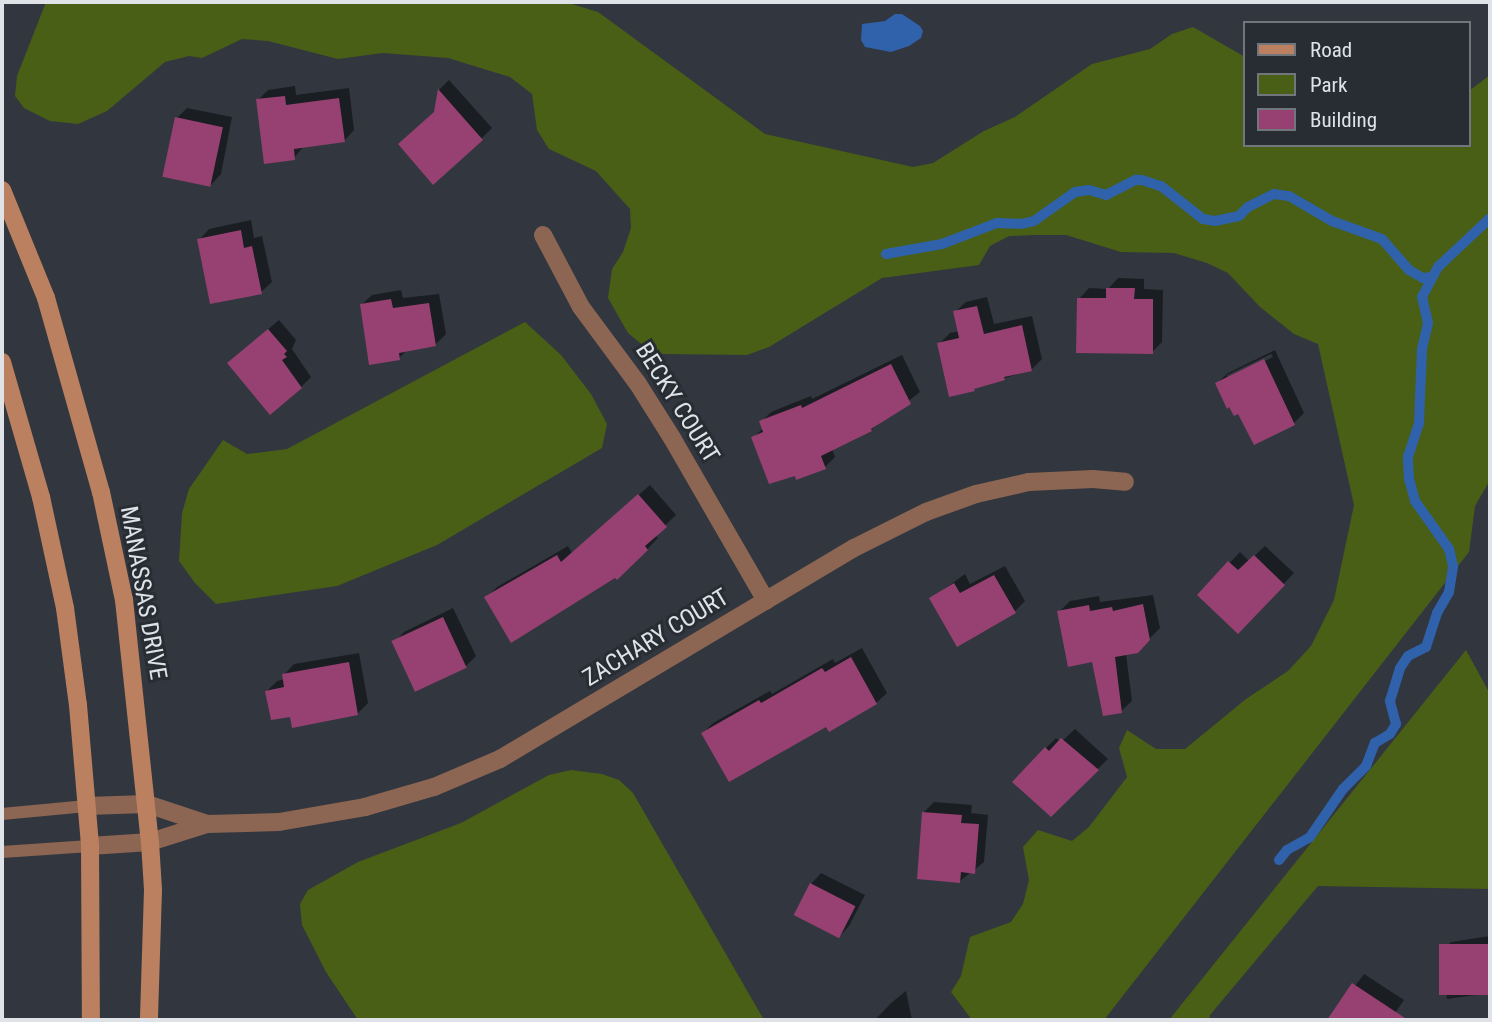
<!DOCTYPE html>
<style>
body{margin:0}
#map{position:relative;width:1492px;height:1022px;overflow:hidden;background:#32373f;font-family:"Roboto Condensed",sans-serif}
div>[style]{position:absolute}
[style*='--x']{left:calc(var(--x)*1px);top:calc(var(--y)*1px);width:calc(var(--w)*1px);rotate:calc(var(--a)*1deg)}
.green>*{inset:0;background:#495f15}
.water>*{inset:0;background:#2f62aa}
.shadow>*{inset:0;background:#0007}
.stream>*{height:10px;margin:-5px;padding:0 5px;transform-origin:5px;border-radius:5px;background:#2f62aa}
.building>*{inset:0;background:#964171;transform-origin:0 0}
.lane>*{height:12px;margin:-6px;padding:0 6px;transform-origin:6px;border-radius:6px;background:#8c6652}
.street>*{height:18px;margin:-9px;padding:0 9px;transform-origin:9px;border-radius:9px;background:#8c6652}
.secondary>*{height:18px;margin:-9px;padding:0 9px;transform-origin:9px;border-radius:9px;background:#bb805f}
span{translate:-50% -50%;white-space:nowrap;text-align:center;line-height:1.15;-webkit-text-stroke:6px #282d34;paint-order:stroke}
.street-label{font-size:24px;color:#dfe3e7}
.frame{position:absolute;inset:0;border:4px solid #dfe3e7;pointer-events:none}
.legend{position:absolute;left:1243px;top:21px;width:228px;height:126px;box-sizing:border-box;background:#282d34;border:2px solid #71767c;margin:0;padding:9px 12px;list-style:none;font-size:21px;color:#dfe3e7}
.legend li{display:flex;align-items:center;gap:14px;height:35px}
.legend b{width:35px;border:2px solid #71767c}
</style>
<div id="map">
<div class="green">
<div style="clip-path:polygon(46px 2px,565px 2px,598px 12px,765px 134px,913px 167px,933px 163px,984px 131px,1015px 117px,1092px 64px,1150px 49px,1172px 34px,1193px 27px,1245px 57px,1245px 145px,1469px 145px,1469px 91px,1490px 75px,1490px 480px,1475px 506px,1469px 552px,1104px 1020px,972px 1020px,951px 992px,961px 976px,970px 937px,1011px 922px,1023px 904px,1029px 880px,1023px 847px,1038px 830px,1072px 841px,1089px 827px,1127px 777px,1119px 748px,1127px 730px,1156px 749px,1185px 749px,1246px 699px,1288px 671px,1311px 646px,1334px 600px,1354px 505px,1318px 344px,1294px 334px,1260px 307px,1228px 273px,1207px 263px,1174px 253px,1121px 252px,1066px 235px,1034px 235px,1009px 236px,990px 246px,979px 265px,882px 278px,769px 347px,747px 355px,663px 354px,645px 347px,628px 333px,608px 298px,612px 269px,623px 252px,631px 228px,630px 209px,596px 171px,549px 149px,537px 130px,532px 94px,510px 77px,448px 58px,383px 53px,338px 59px,268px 41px,242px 39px,202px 58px,189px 56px,165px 62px,107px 111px,78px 124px,50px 121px,24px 108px,15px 96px,17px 76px)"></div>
<div style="clip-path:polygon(525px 322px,561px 355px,591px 394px,607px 424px,602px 448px,437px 545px,337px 586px,216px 604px,195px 583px,179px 561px,182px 513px,189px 489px,223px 440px,247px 454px,287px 449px)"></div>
<div style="clip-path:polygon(1466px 650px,1490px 694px,1490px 889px,1318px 886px,1210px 1015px,1209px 1020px,1169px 1020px)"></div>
<div style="clip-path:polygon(571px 770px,602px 774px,619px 780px,633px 793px,764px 1020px,358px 1020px,326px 972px,302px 925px,300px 904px,308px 890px,358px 862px,461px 823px,549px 775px)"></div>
</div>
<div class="water">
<div style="clip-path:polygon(895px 14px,902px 14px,920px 26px,923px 31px,921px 38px,909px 46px,891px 52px,865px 47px,861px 40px,862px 24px,885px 21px)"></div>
</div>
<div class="shadow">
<div style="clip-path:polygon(449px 80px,492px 128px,482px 138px,436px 111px,439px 90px)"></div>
<div style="clip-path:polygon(295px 86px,296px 95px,349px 88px,354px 130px,344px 141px,304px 146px,294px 158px,258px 100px,268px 90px)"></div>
<div style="clip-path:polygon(187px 108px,232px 117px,221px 174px,211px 185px,177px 118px)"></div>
<div style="clip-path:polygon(251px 220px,254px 238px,262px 236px,272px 282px,261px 292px,199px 240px,209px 229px)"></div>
<div style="clip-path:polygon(1118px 278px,1144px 279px,1144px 289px,1163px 290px,1162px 342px,1152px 352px,1079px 299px,1089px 288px,1108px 289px)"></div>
<div style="clip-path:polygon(401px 290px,403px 298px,439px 294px,446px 334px,436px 344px,408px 349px,399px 358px,361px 305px,372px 295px)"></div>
<div style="clip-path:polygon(987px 297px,994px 324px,1032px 316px,1042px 359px,1031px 370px,951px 395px,939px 344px,950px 333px,960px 331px,955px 312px,966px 302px)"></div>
<div style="clip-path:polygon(279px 320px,296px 340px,292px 349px,311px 377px,301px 387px,240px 353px)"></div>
<div style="clip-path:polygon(evenodd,1275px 350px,1304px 413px,1294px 423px,1238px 412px,1217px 383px,1228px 373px,1275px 350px,1271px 354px,1273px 357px,1227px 379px,1227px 375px,1271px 354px)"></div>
<div style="clip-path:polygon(902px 355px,920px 392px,871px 430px,832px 449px,835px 457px,825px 467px,753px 438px,763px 428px,761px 422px,771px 412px,811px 396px,812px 399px)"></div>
<div style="clip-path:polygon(650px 485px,676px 515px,655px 535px,658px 538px,634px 563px,487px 597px,497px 587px,568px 546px,572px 553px)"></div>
<div style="clip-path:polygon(1265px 546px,1294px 573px,1238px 632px,1199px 595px,1240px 552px,1249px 561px)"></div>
<div style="clip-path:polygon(1005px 566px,1025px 601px,1015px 611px,932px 598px,965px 574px,970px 584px)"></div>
<div style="clip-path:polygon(1153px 595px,1160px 628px,1148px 640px,1126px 654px,1132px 701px,1121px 711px,1093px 660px,1059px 612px,1070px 601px,1099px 596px,1100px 602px)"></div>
<div style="clip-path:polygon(453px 608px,476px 656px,466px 666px,394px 643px,404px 632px)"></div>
<div style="clip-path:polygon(862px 648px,887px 693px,876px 703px,827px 725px,703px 733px,713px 723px,770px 691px,772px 694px,833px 659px,835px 663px)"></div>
<div style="clip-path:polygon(359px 653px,368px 703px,357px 714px,291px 715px,267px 691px,277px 681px,285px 679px,284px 675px,294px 664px)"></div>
<div style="clip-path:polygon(1075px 729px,1108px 759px,1051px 814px,1046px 748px,1056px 738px,1061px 742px)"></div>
<div style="clip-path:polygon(934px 802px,972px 805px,971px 813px,988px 815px,984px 862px,960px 881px,924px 812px)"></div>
<div style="clip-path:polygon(821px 873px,865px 895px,849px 926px,839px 937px,811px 884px)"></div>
<div style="clip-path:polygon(1490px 936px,1490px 993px,1447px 999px,1441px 952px,1451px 942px)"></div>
<div style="clip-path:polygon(1364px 974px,1404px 1000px,1390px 1020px,1329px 1020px)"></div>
<div style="clip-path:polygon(906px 991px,912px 1020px,875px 1020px,891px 1003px)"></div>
</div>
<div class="stream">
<div style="--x:886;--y:254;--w:57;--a:-10.1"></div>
<div style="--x:942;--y:244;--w:59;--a:-20.9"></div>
<div style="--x:997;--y:223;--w:24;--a:2"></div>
<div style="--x:1021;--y:224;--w:13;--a:-13"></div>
<div style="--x:1034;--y:221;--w:50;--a:-35.3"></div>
<div style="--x:1075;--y:192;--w:14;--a:-8"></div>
<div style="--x:1089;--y:190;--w:18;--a:16"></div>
<div style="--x:1106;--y:195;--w:34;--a:-27"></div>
<div style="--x:1136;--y:180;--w:6;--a:0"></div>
<div style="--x:1142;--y:180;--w:20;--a:18"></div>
<div style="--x:1161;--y:186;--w:53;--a:38.2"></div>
<div style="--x:1203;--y:219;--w:12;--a:9"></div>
<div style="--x:1215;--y:221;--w:25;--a:-12"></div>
<div style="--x:1239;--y:216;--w:13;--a:-45"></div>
<div style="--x:1248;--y:207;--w:29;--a:-27"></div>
<div style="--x:1274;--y:194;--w:15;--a:8"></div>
<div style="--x:1289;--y:196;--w:50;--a:30.2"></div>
<div style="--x:1332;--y:221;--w:53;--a:19.8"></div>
<div style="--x:1382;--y:239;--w:41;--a:48.9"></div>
<div style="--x:1409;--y:270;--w:16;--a:30"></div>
<div style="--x:1423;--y:278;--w:8;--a:-7"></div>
<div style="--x:1279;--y:860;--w:13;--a:-51"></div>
<div style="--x:1287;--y:850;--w:26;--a:-29"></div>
<div style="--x:1310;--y:837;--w:58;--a:-55.5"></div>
<div style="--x:1343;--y:789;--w:33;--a:-45"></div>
<div style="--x:1366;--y:766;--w:25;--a:-69"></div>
<div style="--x:1375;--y:743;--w:17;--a:-31"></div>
<div style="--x:1390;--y:734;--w:12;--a:-59"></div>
<div style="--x:1396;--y:724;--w:24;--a:-105"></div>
<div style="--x:1390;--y:701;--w:34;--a:-73"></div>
<div style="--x:1400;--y:668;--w:14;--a:-56"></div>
<div style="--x:1408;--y:656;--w:20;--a:-27"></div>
<div style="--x:1426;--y:647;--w:36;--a:-72"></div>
<div style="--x:1437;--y:613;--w:24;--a:-60"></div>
<div style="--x:1449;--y:592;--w:26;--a:-81"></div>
<div style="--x:1453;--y:566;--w:17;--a:-103"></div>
<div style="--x:1449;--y:549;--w:59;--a:-125.3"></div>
<div style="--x:1415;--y:501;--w:23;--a:-105"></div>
<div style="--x:1409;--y:479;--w:22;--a:-93"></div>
<div style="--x:1408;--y:457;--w:36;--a:-72"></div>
<div style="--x:1419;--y:423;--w:74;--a:-87.7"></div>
<div style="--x:1422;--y:349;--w:27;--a:-77"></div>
<div style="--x:1428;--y:323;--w:27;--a:-103"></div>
<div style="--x:1422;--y:297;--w:34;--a:-62"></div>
<div style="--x:1438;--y:267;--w:71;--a:-43.3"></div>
</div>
<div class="building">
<div style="clip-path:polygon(438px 89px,483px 140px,433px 185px,398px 144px,434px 112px)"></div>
<div style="clip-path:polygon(285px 96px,286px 105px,339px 98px,345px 142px,294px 149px,295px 160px,264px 164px,256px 99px)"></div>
<div style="left:175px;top:117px;width:49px;height:61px;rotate:12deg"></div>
<div style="clip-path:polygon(241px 230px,244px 248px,252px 246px,262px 294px,210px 304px,197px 239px)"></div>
<div style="clip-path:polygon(1106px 288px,1135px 288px,1134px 299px,1153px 299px,1153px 354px,1076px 353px,1077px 298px,1106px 298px)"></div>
<div style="clip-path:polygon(391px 299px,393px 308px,429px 303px,436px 346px,399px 353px,400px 360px,369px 365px,360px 304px)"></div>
<div style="clip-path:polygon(977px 306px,984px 334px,1022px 325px,1032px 371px,1004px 377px,1005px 380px,974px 389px,975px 391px,949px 397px,937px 343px,959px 338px,953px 311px)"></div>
<div style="clip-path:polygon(268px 329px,287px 351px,284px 354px,287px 357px,282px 360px,302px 388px,270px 415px,227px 363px)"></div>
<div style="clip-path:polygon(1264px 359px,1295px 425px,1254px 445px,1238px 414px,1234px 416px,1229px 407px,1227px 409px,1215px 383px)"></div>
<div style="clip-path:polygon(891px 364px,911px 404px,871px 429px,872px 431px,821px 456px,826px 469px,796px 480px,795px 476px,769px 484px,751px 437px,763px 432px,759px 421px,801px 405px,802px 408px)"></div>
<div style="clip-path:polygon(638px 494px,667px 527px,645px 546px,648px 550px,617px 580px,615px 578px,511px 643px,484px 597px,557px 555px,561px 562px)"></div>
<div style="clip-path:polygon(1254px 555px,1285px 585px,1238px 634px,1197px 595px,1228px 561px,1238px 570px)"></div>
<div style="clip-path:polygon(994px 575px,1016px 613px,957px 647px,929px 598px,954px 583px,960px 593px)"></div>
<div style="clip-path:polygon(1143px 604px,1150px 640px,1138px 653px,1115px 657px,1122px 713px,1103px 716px,1092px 662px,1068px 667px,1057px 611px,1089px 605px,1090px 611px,1112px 607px,1113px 611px)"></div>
<div style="left:443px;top:617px;width:56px;height:57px;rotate:65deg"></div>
<div style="clip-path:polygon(851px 657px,877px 704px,829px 732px,826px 727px,729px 782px,701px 733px,759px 700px,761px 703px,822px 668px,825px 672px)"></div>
<div style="clip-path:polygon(349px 662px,358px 715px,292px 728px,290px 717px,271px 720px,265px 691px,284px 687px,282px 674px)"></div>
<div style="clip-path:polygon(1061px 738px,1099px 770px,1051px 817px,1012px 782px,1045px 747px,1049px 751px)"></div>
<div style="clip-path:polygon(922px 812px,962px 815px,961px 823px,979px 824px,975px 874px,961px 872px,960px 883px,917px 879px)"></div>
<div style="left:810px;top:883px;width:51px;height:36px;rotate:27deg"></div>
<div style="left:1490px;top:944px;width:51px;height:51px;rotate:90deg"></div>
<div style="clip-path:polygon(1352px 983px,1408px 1020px,1327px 1020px)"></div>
</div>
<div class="lane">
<div style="--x:2;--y:814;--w:85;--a:-5.4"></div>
<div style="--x:2;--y:852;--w:88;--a:-3.9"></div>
</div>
<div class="street">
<div style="--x:543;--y:235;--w:81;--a:62.2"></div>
<div style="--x:581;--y:307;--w:96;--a:53.5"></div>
<div style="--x:638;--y:384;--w:64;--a:57.8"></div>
<div style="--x:672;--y:438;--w:188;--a:60"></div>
<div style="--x:87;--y:806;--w:60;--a:-1.9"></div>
<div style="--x:147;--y:804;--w:63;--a:18.4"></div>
<div style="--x:90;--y:846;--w:60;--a:-3.8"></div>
<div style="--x:150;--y:842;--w:60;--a:-17.5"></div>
<div style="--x:207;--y:824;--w:72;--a:-1.6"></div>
<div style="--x:279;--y:822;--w:87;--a:-9.9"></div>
<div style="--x:365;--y:807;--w:72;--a:-16.2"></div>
<div style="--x:434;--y:787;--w:72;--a:-23"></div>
<div style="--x:500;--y:759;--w:412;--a:-30.8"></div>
<div style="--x:854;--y:548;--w:80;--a:-26.6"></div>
<div style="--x:926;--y:512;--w:53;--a:-19.8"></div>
<div style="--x:976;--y:494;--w:54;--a:-12.8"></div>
<div style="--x:1029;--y:482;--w:64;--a:-2.7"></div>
<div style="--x:1093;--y:479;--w:32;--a:5"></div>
</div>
<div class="secondary">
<div style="--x:2;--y:190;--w:117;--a:67.8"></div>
<div style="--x:46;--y:298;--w:202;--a:74.2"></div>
<div style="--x:101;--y:492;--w:110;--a:78"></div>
<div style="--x:124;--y:600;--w:243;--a:83.9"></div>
<div style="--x:150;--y:842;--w:48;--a:86.4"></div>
<div style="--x:153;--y:890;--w:130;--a:91.8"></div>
<div style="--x:2;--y:362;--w:141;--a:73.9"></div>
<div style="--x:41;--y:497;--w:114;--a:77.8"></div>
<div style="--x:65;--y:608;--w:98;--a:82.4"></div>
<div style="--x:78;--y:705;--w:142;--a:85.1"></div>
<div style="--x:90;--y:846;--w:174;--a:89.7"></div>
</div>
<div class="street-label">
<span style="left:677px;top:403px;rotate:58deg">BECKY COURT</span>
<span style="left:143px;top:593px;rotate:80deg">MANASSAS DRIVE</span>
<span style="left:656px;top:638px;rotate:-31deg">ZACHARY COURT</span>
</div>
<div class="frame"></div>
<ul class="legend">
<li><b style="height:9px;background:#bb805f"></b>Road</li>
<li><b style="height:19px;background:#495f15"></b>Park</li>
<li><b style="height:19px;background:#964171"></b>Building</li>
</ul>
</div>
